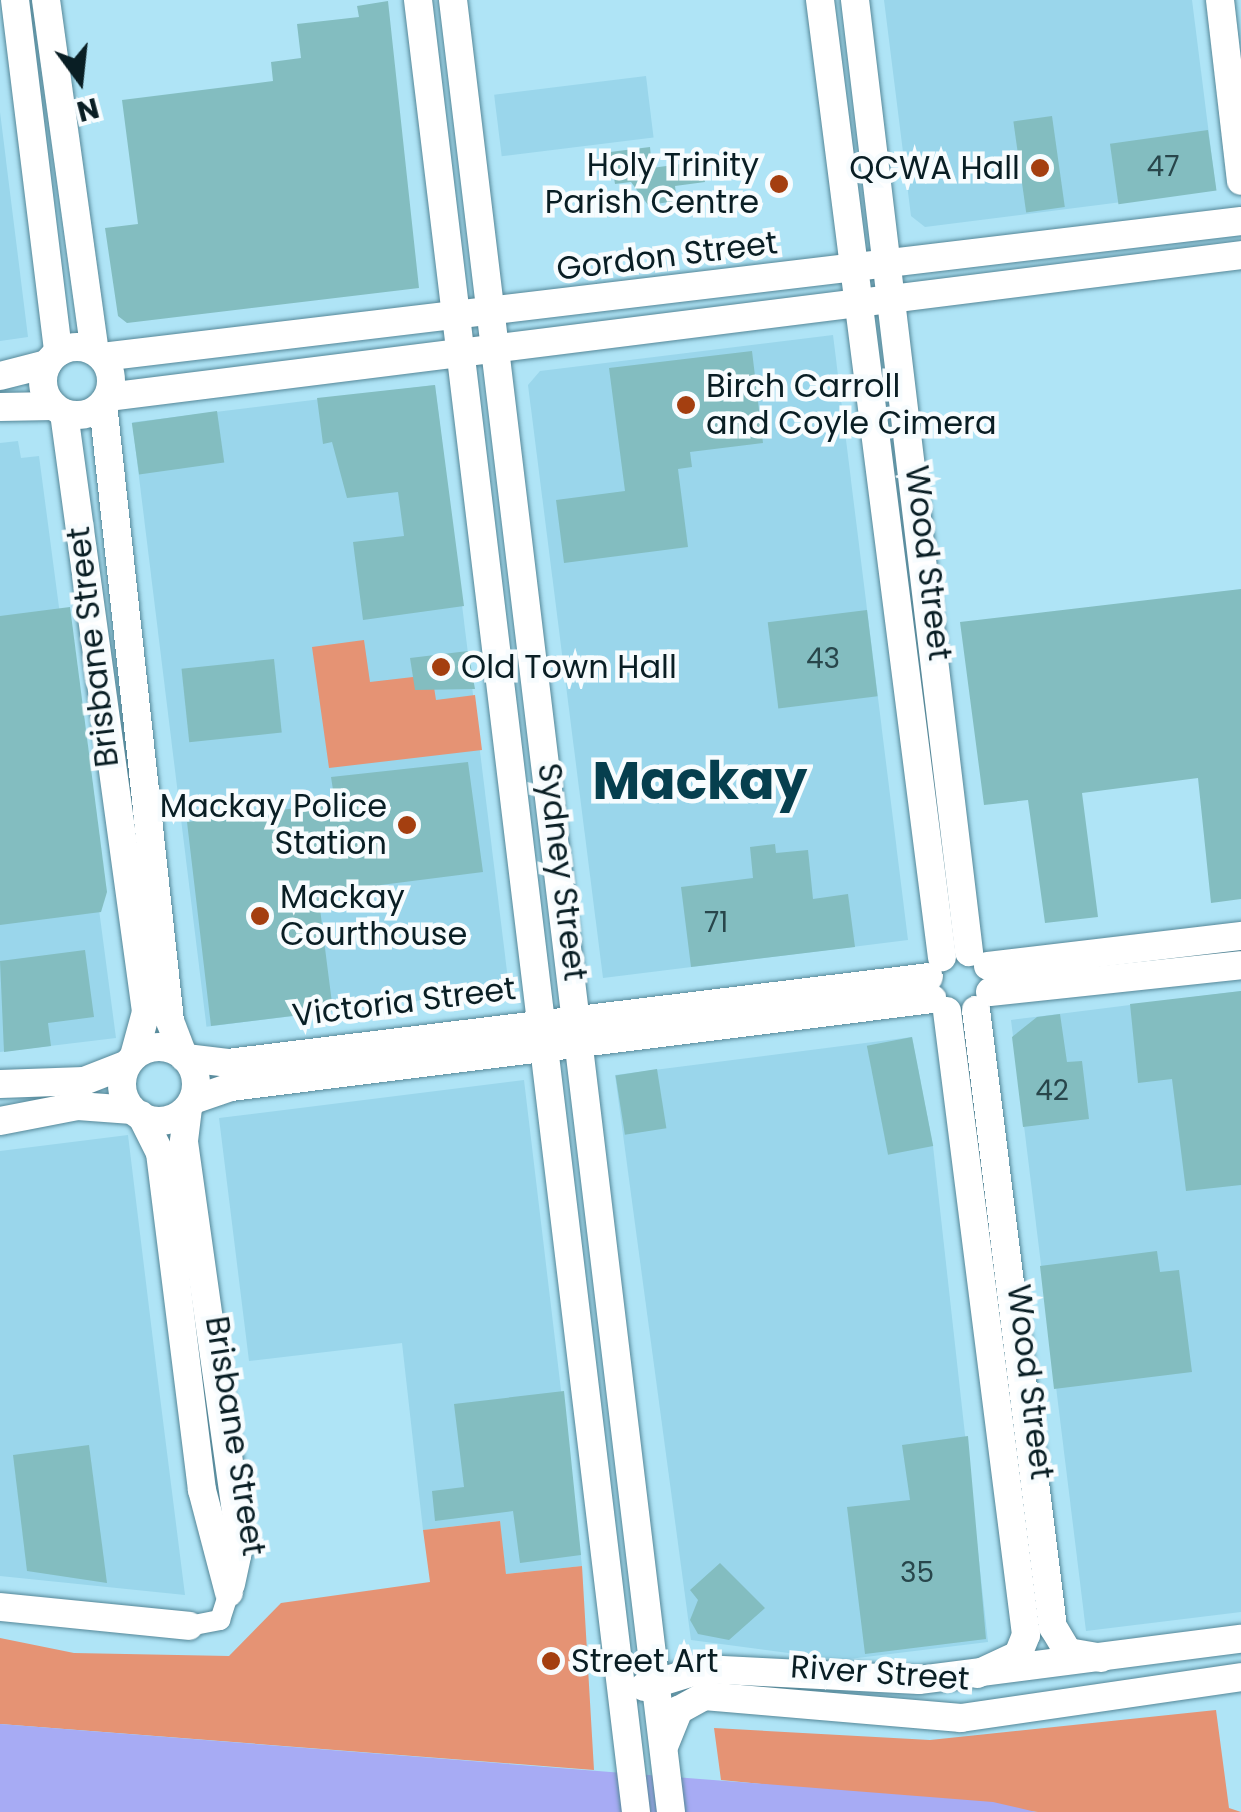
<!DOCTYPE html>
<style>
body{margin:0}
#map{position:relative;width:1241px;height:1812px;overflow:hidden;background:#afe4f6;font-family:Poppins,sans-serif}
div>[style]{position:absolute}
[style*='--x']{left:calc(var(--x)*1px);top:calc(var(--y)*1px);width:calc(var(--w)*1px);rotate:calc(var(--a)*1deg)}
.built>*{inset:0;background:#9ad6eb;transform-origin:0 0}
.green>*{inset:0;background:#e59374}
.water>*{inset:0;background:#a7abf4}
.building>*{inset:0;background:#83bdc0;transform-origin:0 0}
.roads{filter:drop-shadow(0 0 2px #558798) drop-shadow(0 0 2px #558798)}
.street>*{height:20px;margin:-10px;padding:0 10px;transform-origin:10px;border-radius:10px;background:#fff}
.secondary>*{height:28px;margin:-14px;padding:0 14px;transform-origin:14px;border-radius:14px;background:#fff}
.secondary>.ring{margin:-14px;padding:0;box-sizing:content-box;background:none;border:28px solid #fff;border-radius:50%}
.dots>*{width:28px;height:28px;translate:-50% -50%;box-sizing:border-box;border:5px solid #f7fcfe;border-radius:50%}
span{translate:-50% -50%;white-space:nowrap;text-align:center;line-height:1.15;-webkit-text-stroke:9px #f7fcfe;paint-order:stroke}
.number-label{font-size:28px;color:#28464b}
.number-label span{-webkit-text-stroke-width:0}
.poi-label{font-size:32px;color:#091e24}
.right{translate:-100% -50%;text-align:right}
.left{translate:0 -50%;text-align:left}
.street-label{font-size:32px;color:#091e24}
.town-label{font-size:52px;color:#063f4e;font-weight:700}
.north{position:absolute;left:30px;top:30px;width:100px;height:100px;-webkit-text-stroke:8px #f7fcfe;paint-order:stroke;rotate:165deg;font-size:28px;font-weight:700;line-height:40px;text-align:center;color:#091e24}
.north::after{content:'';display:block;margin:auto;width:35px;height:45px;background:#091e24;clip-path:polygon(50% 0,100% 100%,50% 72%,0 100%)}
</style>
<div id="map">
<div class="built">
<div style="clip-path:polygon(884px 0,1192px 0,1216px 190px,925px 227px,911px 216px)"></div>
<div style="left:646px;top:76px;width:62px;height:153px;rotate:83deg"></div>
<div style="clip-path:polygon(0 112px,28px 337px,0 341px)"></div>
<div style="clip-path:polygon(833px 335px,908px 940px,603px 978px,528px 385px,540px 371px)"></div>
<div style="left:435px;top:385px;width:609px;height:305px;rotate:83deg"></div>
<div style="clip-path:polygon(18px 441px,21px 458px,39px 456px,116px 1038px,0 1052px,0 443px)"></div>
<div style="clip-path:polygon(1241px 991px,1241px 1612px,1086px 1631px,1011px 1020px)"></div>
<div style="clip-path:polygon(912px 1037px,933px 1146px,988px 1642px,841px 1660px,691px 1640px,615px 1075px)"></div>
<div style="clip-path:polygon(524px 1080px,582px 1566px,506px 1574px,499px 1521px,423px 1530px,402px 1343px,249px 1361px,219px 1118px)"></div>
<div style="clip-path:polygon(128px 1135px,157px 1373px,185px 1595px,0 1576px,0 1151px)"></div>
</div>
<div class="green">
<div style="clip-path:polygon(364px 640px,370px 682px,413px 677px,434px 687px,436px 700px,475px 695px,482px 750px,329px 768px,312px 647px)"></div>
<div style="clip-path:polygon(500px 1521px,506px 1574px,582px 1566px,594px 1770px,0 1724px,0 1638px,74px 1653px,229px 1656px,281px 1603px,430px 1582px,423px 1530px)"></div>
<div style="clip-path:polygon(1216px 1710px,1229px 1808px,1241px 1812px,1038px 1812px,721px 1780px,714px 1728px,930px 1740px)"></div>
</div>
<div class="water">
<div style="clip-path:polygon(0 1724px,993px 1802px,1036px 1812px,0 1812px)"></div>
</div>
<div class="building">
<div style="clip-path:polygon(388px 1px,419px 288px,127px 323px,118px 316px,105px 228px,138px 224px,122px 100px,273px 81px,271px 62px,301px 58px,297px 24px,359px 17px,357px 6px)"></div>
<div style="left:1052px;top:116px;width:92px;height:39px;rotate:82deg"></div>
<div style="left:1208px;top:130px;width:61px;height:99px;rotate:82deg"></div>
<div style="clip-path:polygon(650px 147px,652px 168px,702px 161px,705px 182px,675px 186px,677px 201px,648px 205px,631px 182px,615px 184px,610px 152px)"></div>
<div style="clip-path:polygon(752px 351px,763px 443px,690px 452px,692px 467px,678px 469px,688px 547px,564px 563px,556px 500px,625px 491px,609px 368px)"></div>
<div style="clip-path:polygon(435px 385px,464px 606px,363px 620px,353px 542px,404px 536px,398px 492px,347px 498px,332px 442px,323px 444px,317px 398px)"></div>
<div style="left:217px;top:411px;width:52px;height:86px;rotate:82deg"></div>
<div style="clip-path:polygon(1241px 589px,1241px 899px,1211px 903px,1198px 778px,1082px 793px,1098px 917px,1045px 923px,1028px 800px,984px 805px,960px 622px)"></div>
<div style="clip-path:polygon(70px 607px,107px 892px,101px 912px,0 925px,0 616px)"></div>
<div style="left:867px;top:610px;width:87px;height:100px;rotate:83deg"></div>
<div style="clip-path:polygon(468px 651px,475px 689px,415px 690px,410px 658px)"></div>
<div style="left:274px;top:659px;width:74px;height:93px;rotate:84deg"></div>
<div style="clip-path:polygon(468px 762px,483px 872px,318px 893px,333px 1011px,211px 1026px,187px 822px,335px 803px,331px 777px)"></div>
<div style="clip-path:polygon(775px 844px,776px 853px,808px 850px,813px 899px,848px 894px,855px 947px,691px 967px,681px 887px,753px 878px,750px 847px)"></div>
<div style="clip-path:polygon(85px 950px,94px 1017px,48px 1023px,51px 1046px,4px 1052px,0 961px)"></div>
<div style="clip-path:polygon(1241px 991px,1241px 1185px,1186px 1191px,1172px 1079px,1138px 1083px,1130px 1004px)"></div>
<div style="clip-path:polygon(1060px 1014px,1067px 1062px,1082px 1061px,1089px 1119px,1023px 1127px,1012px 1037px,1037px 1017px)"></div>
<div style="left:912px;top:1037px;width:111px;height:46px;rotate:79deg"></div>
<div style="left:657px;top:1069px;width:60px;height:42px;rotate:81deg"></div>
<div style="clip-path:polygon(1157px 1251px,1160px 1272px,1179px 1270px,1192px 1372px,1054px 1389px,1040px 1266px)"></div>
<div style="clip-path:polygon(564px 1391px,581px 1555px,520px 1563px,513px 1511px,435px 1521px,432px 1491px,464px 1487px,454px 1404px)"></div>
<div style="clip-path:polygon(968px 1436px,986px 1639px,865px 1654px,847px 1507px,910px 1500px,902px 1445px)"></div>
<div style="clip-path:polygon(89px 1445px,107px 1583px,27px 1571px,13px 1455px)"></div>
<div style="clip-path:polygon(720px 1563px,765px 1608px,729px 1640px,698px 1634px,690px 1620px,698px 1600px,690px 1590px)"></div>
</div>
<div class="roads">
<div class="street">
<div style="--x:189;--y:1626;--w:32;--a:-11"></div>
<div style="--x:220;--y:1620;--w:28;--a:-72"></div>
</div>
<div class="secondary">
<div style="--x:15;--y:0;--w:355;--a:83"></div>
<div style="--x:46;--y:0;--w:354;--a:82.1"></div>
<div style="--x:418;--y:0;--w:1825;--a:83.14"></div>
<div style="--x:453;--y:0;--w:1825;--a:83.14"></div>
<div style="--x:820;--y:0;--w:965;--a:82.74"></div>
<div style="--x:855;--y:0;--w:959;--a:83.17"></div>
<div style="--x:1220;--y:0;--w:182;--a:83.4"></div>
<div class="ring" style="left:43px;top:347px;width:40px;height:40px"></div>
<div style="--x:102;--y:357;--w:1147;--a:-6.81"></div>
<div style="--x:0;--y:376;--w:49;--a:-14.3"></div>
<div style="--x:108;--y:397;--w:1142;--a:-7.14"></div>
<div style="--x:103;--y:404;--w:621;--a:83.8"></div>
<div style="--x:170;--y:1021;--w:39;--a:69"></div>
<div style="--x:0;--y:407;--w:54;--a:-1.1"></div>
<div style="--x:64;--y:413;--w:605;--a:82.2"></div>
<div style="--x:146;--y:1012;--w:46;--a:105.3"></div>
<div style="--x:988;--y:966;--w:255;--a:-6.8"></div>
<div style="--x:990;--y:992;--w:252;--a:-6.1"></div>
<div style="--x:976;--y:1010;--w:622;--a:82.89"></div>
<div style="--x:1053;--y:1627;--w:29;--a:59"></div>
<div style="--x:1068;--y:1652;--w:34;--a:10"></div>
<div style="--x:947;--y:1011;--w:629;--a:82.78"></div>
<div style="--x:1026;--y:1635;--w:22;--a:112"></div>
<div style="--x:1018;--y:1655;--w:45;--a:155.1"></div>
<div class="ring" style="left:122px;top:1047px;width:46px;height:46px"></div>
<div style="--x:186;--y:1058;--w:42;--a:6.8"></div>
<div style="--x:228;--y:1063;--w:706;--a:-6.99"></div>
<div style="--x:0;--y:1084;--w:84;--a:-2"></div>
<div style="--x:84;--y:1081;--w:44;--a:-21.3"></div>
<div style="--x:193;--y:1100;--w:40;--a:-18.9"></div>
<div style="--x:231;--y:1087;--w:707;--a:-7.15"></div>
<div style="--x:188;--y:1108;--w:34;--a:97"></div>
<div style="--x:184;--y:1142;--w:404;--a:82"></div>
<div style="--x:240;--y:1542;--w:43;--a:102.1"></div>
<div style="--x:141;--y:1115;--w:42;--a:63.4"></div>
<div style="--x:160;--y:1153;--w:340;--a:82.9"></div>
<div style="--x:202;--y:1490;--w:106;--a:75.3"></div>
<div style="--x:0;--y:1121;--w:79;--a:-10.9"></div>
<div style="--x:78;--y:1106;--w:54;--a:4.2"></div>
<div style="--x:0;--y:1607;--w:190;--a:5.7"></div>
<div style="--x:644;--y:1687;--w:62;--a:-17"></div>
<div style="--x:703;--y:1669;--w:216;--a:2.9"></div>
<div style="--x:919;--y:1680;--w:325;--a:-7.3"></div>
<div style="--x:665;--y:1744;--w:37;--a:-68"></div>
<div style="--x:679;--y:1710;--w:29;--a:-29"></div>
<div style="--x:704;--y:1696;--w:258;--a:4.9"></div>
<div style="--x:961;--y:1718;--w:283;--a:-8.3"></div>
</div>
</div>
<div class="dots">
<div style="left:1040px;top:168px;background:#a43f10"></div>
<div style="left:779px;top:184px;background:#a43f10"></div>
<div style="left:686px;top:405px;background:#a43f10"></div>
<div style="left:441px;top:667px;background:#a43f10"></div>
<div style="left:407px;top:825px;background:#a43f10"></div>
<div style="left:260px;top:916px;background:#a43f10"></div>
<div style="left:551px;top:1661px;background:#a43f10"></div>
</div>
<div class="number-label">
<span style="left:1163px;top:167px">47</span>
<span style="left:823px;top:659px">43</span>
<span style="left:716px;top:923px">71</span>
<span style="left:1052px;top:1091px">42</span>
<span style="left:917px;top:1573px">35</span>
</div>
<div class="poi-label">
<span class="right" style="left:759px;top:184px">Holy Trinity<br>Parish Centre</span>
<span class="right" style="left:1020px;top:168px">QCWA Hall</span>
<span class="left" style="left:706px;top:405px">Birch Carroll<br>and Coyle Cimera</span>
<span class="left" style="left:461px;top:667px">Old Town Hall</span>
<span class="right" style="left:387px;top:825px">Mackay Police<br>Station</span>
<span class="left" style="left:280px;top:916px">Mackay<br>Courthouse</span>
<span class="left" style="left:571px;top:1661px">Street Art</span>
</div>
<div class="street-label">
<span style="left:667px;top:256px;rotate:-7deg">Gordon Street</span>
<span style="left:928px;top:563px;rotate:83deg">Wood Street</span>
<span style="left:93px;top:647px;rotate:-97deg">Brisbane Street</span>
<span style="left:562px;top:872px;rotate:83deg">Sydney Street</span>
<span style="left:404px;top:1002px;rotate:-7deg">Victoria Street</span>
<span style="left:1030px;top:1382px;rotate:83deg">Wood Street</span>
<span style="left:235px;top:1436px;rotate:81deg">Brisbane Street</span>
<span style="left:880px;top:1673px;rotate:4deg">River Street</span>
</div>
<div class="town-label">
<span style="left:700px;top:781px">Mackay</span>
</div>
<div class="north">N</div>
</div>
